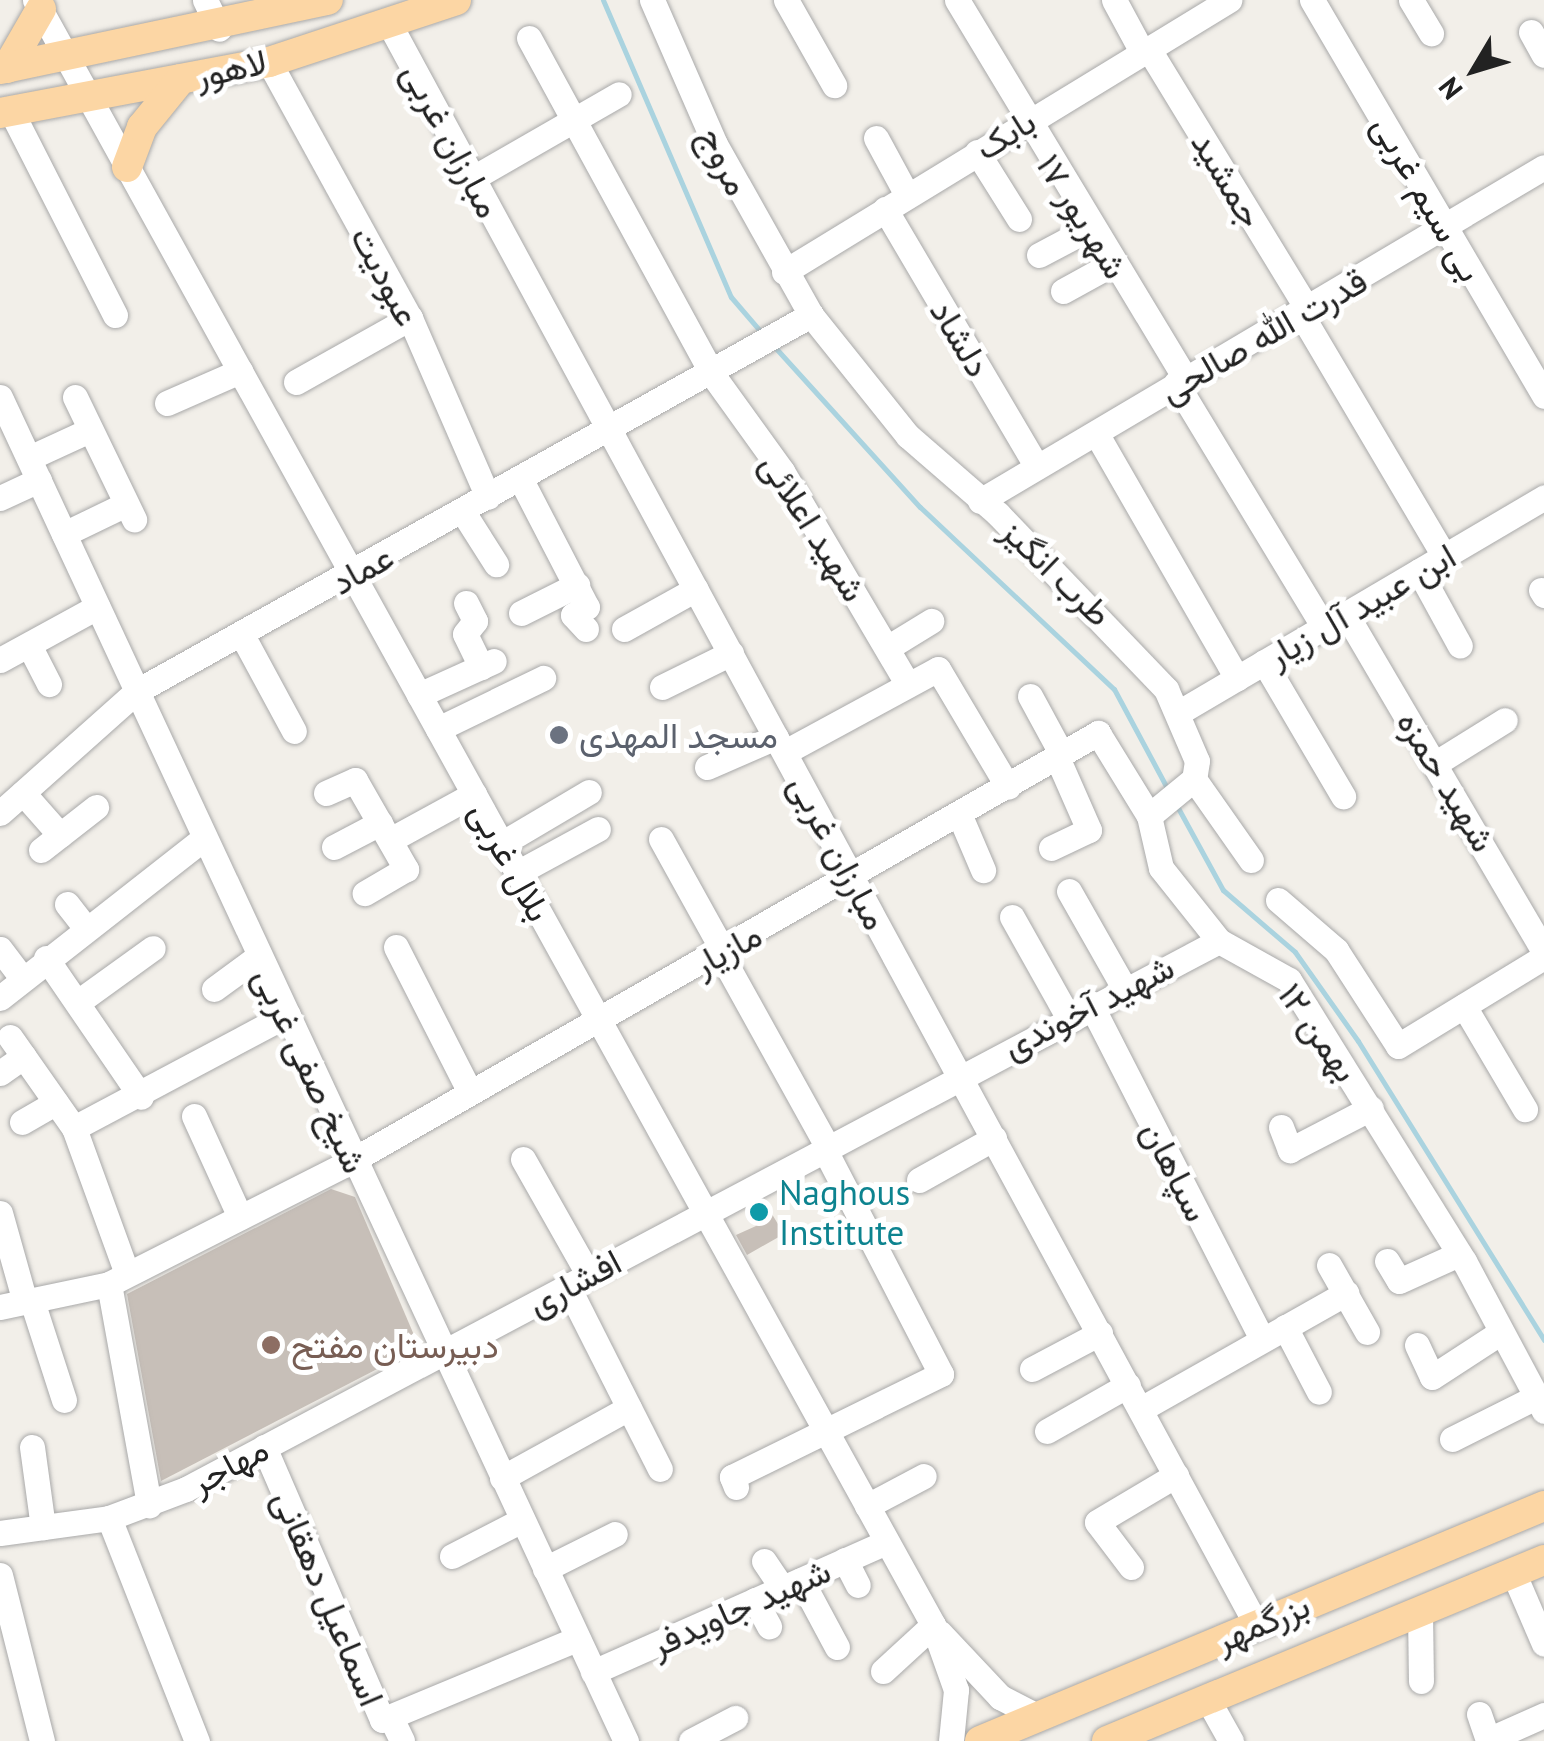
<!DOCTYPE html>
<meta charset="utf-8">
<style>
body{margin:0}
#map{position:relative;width:1544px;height:1741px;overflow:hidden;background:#f2efe9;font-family:"PT Sans",Vazirmatn,sans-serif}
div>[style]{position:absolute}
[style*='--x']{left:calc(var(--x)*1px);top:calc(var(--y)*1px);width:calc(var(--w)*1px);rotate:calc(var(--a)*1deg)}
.stream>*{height:5px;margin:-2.5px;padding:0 2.5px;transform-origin:2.5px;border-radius:2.5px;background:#aad3df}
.building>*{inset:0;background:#c7bfb8}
.roads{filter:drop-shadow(0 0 2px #a9a9a9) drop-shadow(0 0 2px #a9a9a9)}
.minor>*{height:25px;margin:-12.5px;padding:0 12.5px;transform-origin:12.5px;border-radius:12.5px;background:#fff}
.major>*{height:30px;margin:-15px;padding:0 15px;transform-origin:15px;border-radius:15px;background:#fcd6a4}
.dots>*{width:28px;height:28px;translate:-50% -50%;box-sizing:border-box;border:5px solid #fff;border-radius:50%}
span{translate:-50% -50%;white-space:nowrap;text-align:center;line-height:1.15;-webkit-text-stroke:10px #fff;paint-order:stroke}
.street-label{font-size:35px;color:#222}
.worship-label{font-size:35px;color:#5b616d}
.left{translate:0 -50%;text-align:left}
.culture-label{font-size:35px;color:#0d838f}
.education-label{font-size:35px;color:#785e54}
.north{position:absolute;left:1424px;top:20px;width:100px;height:100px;-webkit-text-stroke:8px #fff;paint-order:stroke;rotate:232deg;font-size:28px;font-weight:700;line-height:40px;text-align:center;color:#222}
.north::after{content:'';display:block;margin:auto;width:35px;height:45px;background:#222;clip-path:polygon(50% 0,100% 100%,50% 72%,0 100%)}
</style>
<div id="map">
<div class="stream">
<div style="--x:603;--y:0;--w:323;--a:66.7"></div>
<div style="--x:731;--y:297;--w:46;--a:49.4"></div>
<div style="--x:772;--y:344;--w:220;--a:47.8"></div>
<div style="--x:920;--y:507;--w:266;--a:43.2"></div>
<div style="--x:1114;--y:689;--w:112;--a:61.8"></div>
<div style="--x:1177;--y:806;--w:96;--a:61.3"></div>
<div style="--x:1223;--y:890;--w:95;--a:40.7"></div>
<div style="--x:1295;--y:952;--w:109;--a:54.7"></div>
<div style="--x:1358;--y:1041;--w:352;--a:58.1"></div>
</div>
<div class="building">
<div style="clip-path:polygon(331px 1189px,355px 1197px,414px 1335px,412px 1351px,161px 1481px,127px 1294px)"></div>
<div style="clip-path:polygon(764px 1201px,784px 1234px,747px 1255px,736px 1235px,756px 1226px,747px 1210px)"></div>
</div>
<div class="roads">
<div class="minor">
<div style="--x:35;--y:0;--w:1857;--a:61.07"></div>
<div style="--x:933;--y:1625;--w:69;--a:70.5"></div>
<div style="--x:956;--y:1690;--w:51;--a:95.6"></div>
<div style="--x:205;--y:0;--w:32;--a:64"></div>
<div style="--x:652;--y:0;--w:157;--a:66.4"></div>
<div style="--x:715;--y:144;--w:196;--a:60.7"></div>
<div style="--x:811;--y:315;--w:155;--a:51.3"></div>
<div style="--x:908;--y:436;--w:119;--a:40.9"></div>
<div style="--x:998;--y:514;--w:243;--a:46.2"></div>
<div style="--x:1166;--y:689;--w:78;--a:66.7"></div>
<div style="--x:1197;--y:761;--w:18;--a:99"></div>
<div style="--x:1194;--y:779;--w:99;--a:54.9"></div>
<div style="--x:786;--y:0;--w:98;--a:60.5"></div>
<div style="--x:957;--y:0;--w:440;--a:58.9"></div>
<div style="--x:1114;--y:0;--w:59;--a:61.7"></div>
<div style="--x:1312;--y:0;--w:459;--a:59.6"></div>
<div style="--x:1411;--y:0;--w:39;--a:59"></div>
<div style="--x:391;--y:27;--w:1816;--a:61.56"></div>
<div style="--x:1531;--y:32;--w:26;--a:61"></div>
<div style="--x:529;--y:38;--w:383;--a:61.4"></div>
<div style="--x:712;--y:374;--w:120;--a:54.2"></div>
<div style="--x:782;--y:471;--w:248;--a:59.5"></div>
<div style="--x:1148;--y:48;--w:307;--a:58.6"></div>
<div style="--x:269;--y:62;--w:292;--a:61.2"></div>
<div style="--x:410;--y:318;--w:195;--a:66.5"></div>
<div style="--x:11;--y:111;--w:229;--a:63"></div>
<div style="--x:876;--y:138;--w:65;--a:61.5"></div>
<div style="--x:977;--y:152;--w:79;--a:57.9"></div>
<div style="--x:473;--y:178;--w:168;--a:-29.9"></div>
<div style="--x:885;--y:209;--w:299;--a:59.5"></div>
<div style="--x:1039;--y:255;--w:58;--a:-27.9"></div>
<div style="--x:784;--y:272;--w:522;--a:-31.43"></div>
<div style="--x:1063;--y:291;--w:56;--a:-28.9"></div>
<div style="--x:1301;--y:314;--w:281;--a:59.4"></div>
<div style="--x:296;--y:382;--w:131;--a:-29.3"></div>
<div style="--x:1176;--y:383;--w:285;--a:58.8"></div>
<div style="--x:0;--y:397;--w:1483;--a:65.03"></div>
<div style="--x:75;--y:397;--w:136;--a:64.2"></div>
<div style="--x:167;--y:403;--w:80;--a:-23.7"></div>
<div style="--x:1096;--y:433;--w:283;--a:60.1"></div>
<div style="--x:29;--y:458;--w:67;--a:-24.7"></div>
<div style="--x:520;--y:478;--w:145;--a:62.6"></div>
<div style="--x:587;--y:607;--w:16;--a:150"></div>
<div style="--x:573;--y:615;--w:19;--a:47"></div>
<div style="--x:0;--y:498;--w:43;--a:-24.8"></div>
<div style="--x:980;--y:501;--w:655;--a:-30.63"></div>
<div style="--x:463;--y:512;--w:62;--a:57.6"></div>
<div style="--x:64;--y:534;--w:69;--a:-25.8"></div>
<div style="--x:1419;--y:571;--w:85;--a:61.3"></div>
<div style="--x:1541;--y:590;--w:6;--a:59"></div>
<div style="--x:466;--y:603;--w:20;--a:63"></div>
<div style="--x:475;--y:621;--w:16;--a:128"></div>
<div style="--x:465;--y:634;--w:37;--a:64"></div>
<div style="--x:521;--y:613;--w:63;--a:-26.6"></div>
<div style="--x:1346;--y:614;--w:392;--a:59.6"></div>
<div style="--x:624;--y:629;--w:82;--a:-29.1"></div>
<div style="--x:242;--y:635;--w:109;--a:61.6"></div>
<div style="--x:29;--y:645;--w:44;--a:62.9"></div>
<div style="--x:887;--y:648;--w:52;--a:-31.5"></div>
<div style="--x:0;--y:660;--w:111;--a:-28.7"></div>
<div style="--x:1264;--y:662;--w:156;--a:59.5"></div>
<div style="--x:662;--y:687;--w:77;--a:-26.2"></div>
<div style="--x:419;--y:695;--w:82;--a:-24.4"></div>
<div style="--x:1030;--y:696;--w:67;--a:61.5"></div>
<div style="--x:1178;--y:713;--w:425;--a:-30.5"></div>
<div style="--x:438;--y:729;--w:117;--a:-25.9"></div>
<div style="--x:785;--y:752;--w:174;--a:-28.5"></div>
<div style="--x:938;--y:669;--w:137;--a:59.3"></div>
<div style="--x:1436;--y:763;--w:81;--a:-31.9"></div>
<div style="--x:707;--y:767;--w:75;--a:-23.5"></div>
<div style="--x:23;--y:793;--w:56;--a:48.6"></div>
<div style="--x:326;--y:793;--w:32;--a:-24"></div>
<div style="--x:355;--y:780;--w:103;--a:60.2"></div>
<div style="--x:406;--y:869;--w:48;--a:149.7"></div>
<div style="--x:0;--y:813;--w:183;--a:-41.7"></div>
<div style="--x:137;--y:691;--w:772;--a:-29.16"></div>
<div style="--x:960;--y:816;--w:59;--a:66.9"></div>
<div style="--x:1149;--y:816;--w:58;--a:-39.4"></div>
<div style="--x:661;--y:839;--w:128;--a:61"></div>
<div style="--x:390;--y:840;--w:96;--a:-28.7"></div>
<div style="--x:501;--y:844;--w:102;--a:-30.6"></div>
<div style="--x:334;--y:847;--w:52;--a:-27.6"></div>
<div style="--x:1051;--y:848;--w:42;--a:-25.3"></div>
<div style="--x:1089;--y:830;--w:80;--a:-113.7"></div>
<div style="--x:41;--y:850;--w:70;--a:-38"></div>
<div style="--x:517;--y:873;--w:92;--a:-28.5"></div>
<div style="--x:1069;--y:891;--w:109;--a:60.4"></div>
<div style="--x:1278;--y:900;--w:77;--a:40.8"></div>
<div style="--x:1336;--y:950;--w:114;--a:57.1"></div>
<div style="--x:1398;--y:1046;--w:171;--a:-31.4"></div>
<div style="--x:67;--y:904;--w:29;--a:52"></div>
<div style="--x:1012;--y:917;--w:112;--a:60.7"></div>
<div style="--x:396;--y:947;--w:163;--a:63"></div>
<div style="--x:0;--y:949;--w:38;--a:53"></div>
<div style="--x:720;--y:953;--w:221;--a:61"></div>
<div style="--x:46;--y:958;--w:168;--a:55.6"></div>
<div style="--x:214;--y:989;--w:56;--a:-36.3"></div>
<div style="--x:0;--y:998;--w:258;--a:-38.1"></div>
<div style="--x:78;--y:1002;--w:92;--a:-35.8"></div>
<div style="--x:1090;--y:1003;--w:377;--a:62.9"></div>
<div style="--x:1464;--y:1006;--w:120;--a:59.4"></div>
<div style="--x:10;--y:1037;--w:111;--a:54.9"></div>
<div style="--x:74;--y:1128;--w:155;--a:70"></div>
<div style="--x:0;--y:1073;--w:29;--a:-35"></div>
<div style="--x:194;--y:1116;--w:111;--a:65.5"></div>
<div style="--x:22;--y:1122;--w:39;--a:-30"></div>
<div style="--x:1281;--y:1127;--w:25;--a:69"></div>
<div style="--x:1290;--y:1150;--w:91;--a:-27.4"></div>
<div style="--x:74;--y:1128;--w:242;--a:-28"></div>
<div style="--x:523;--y:1159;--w:132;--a:60.5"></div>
<div style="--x:919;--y:1180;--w:86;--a:-29.2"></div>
<div style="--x:0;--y:1213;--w:92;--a:74.3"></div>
<div style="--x:1387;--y:1261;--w:23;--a:59"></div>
<div style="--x:1399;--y:1281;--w:66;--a:-24.2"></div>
<div style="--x:1329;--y:1265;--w:77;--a:60.4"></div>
<div style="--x:109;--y:1284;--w:274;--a:-26.9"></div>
<div style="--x:353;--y:1160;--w:859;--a:-29.82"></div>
<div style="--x:1098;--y:733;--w:97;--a:58.4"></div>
<div style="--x:1149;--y:816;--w:53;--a:77"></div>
<div style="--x:1161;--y:868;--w:93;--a:51.5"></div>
<div style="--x:1219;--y:941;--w:80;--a:29.1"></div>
<div style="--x:1289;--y:980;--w:331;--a:58.1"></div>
<div style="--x:1464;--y:1261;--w:170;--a:61.9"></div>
<div style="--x:109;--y:1284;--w:225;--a:79.7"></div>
<div style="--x:567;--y:1285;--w:206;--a:63.2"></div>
<div style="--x:32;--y:1301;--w:104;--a:72.1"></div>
<div style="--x:0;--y:1307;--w:111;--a:-11.9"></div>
<div style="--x:1285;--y:1327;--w:73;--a:62.4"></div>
<div style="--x:1417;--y:1345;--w:35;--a:65"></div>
<div style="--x:1432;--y:1377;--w:82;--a:-33.1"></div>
<div style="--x:1032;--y:1369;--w:77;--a:-27.9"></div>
<div style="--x:1141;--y:1409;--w:236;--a:-29.5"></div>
<div style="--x:1047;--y:1431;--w:93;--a:-29.6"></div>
<div style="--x:1452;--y:1439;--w:94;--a:-26.6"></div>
<div style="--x:32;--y:1447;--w:81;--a:82.2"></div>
<div style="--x:264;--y:1447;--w:297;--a:66.6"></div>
<div style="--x:382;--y:1720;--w:211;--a:-22.6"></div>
<div style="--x:502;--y:1478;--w:145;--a:-28.9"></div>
<div style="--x:736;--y:1487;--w:11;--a:-112"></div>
<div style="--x:732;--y:1477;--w:233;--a:-26.2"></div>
<div style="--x:941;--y:1374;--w:254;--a:-117.4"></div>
<div style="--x:867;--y:1506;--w:64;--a:-27.8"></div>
<div style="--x:109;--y:1518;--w:240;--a:68.5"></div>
<div style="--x:0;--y:1533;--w:110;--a:-7.8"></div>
<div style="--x:109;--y:1518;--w:82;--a:-20.6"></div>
<div style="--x:186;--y:1489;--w:1169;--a:-27.95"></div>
<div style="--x:452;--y:1556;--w:79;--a:-27.2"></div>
<div style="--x:845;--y:1560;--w:28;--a:63"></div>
<div style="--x:764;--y:1561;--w:32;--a:56"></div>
<div style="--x:1131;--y:1567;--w:56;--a:-127.1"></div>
<div style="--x:1097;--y:1522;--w:92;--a:-30.7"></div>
<div style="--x:545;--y:1569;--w:78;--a:-26.6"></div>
<div style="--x:1513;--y:1572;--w:78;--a:66.7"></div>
<div style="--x:0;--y:1575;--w:171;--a:75.8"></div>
<div style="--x:801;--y:1580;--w:76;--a:61.8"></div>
<div style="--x:755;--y:1600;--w:30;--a:62"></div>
<div style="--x:1420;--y:1612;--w:69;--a:89.2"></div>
<div style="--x:940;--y:1633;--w:88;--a:46.8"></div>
<div style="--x:1000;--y:1697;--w:44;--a:27.1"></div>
<div style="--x:883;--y:1671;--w:68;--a:-42.6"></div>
<div style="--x:593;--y:1672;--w:321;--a:-23.9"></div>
<div style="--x:1208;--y:1700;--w:47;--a:60.7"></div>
<div style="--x:1479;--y:1714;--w:28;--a:71"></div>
<div style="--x:1488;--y:1740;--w:61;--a:-24.1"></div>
<div style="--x:391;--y:1718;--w:25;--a:64"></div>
<div style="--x:691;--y:1741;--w:50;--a:-27.6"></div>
</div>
<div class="major">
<div style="--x:7;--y:68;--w:68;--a:-60"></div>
<div style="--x:0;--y:69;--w:335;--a:-11.9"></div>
<div style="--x:0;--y:113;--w:274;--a:-10.7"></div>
<div style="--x:269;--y:62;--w:197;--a:-18.3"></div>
<div style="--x:127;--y:167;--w:43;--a:-69.4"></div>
<div style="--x:142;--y:127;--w:62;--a:-50.9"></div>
<div style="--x:980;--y:1741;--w:611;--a:-22.62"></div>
<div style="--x:1107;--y:1741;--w:473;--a:-22.5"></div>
</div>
</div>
<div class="dots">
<div style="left:559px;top:735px;background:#6b7280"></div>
<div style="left:759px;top:1212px;background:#0f9aa8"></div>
<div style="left:271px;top:1345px;background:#8d6e63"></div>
</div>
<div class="street-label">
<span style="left:231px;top:68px;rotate:-12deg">لاهور</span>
<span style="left:1005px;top:134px;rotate:-32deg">بابک</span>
<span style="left:452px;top:140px;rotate:62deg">مبارزان غربی</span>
<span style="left:725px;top:161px;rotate:64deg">مروج</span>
<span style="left:1228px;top:179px;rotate:59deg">جمشید</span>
<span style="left:1428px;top:198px;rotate:60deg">بی سیم غربی</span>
<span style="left:1083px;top:216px;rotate:58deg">۱۷ شهریور</span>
<span style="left:386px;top:276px;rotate:62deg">عبودیت</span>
<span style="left:1263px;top:335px;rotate:-30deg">قدرت الله صالحی</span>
<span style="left:961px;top:338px;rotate:59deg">دلشاد</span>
<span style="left:814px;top:527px;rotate:58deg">شهید اعلائی</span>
<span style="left:362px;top:569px;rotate:-29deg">عماد</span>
<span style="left:1057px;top:572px;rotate:44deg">طرب انگیز</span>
<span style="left:1361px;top:605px;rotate:-30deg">ابن عبید آل زیار</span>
<span style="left:1447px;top:781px;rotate:59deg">شهید حمزه</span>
<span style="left:839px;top:852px;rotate:62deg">مبارزان غربی</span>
<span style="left:511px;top:861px;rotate:61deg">بلال غربی</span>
<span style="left:727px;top:949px;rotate:-29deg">مازیار</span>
<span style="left:1088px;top:1006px;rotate:-27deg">شهید آخوندی</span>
<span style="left:1319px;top:1032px;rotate:55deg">۱۲ بهمن</span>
<span style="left:311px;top:1070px;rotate:65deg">شیخ صفی غربی</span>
<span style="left:1176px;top:1171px;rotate:63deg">سپاهان</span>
<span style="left:574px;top:1282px;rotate:-28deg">افشاری</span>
<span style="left:229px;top:1465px;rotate:-28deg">مهاجر</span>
<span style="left:329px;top:1598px;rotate:67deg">اسماعیل دهقانی</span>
<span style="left:740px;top:1607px;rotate:-24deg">شهید جاویدفر</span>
<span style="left:1262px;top:1622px;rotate:-23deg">بزرگمهر</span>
</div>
<div class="worship-label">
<span class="left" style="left:579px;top:735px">مسجد المهدی</span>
</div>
<div class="culture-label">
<span class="left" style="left:779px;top:1212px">Naghous<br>Institute</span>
</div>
<div class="education-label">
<span class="left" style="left:291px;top:1345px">دبیرستان مفتح</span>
</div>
<div class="north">N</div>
</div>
